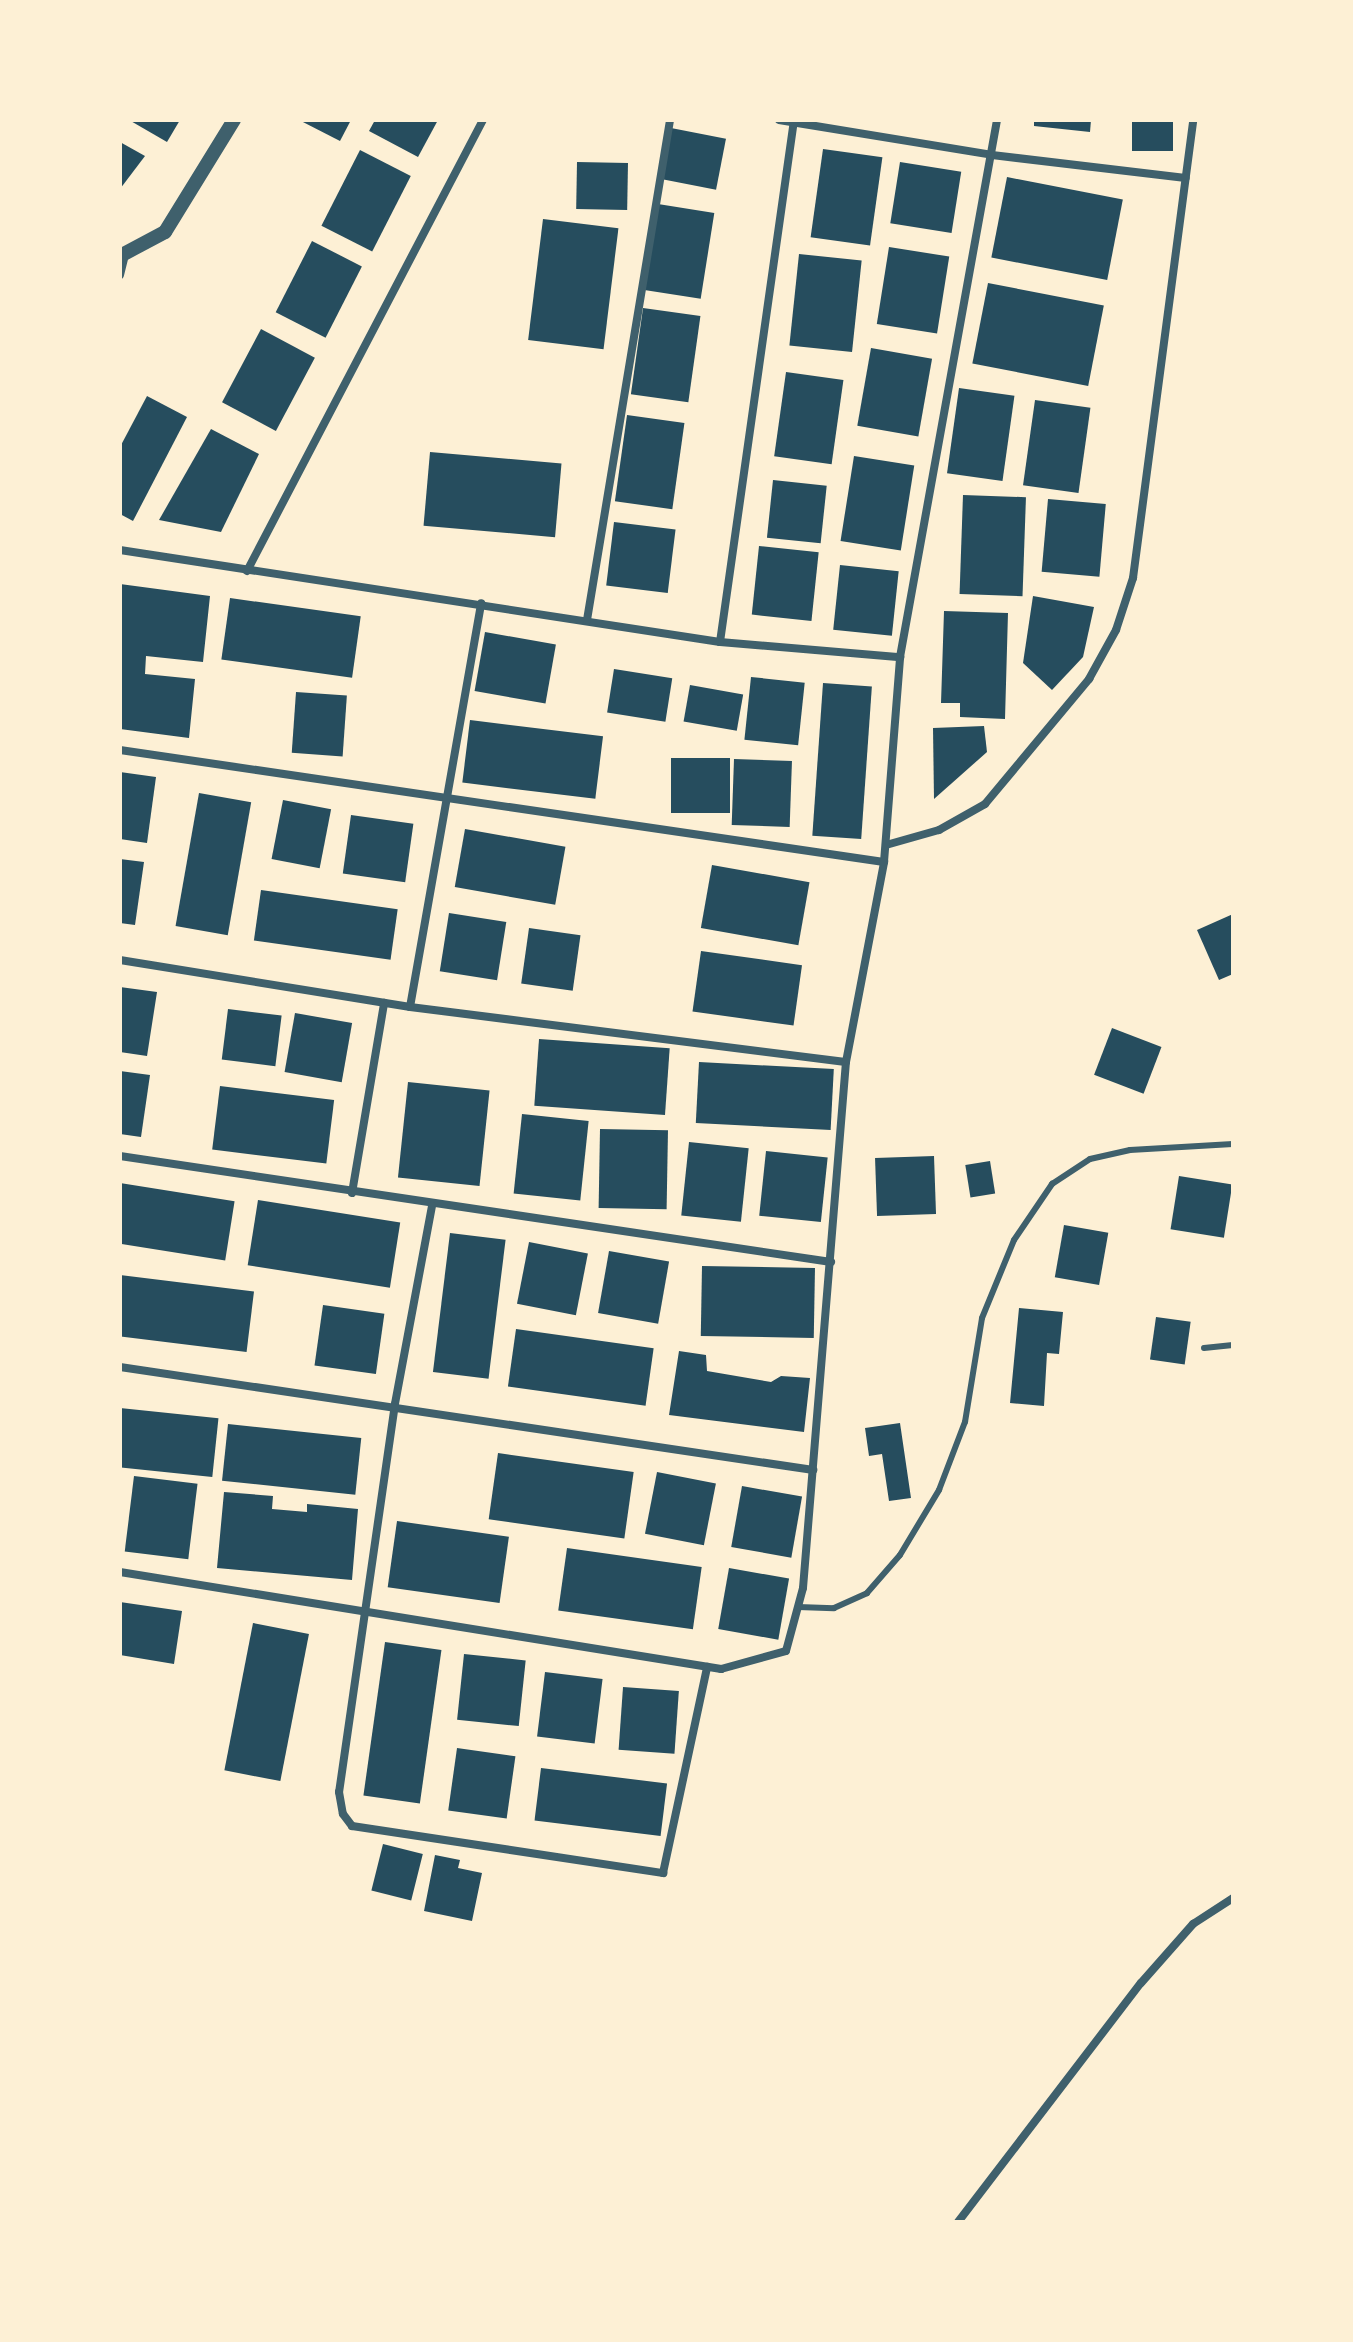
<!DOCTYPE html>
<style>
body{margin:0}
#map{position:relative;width:1353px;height:2342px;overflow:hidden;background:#fdf0d5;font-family:Manrope,sans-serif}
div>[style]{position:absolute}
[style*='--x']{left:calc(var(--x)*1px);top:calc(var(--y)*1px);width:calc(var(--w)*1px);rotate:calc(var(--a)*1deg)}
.building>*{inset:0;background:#264d5e;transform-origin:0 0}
.service>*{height:6px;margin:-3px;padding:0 3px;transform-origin:3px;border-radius:3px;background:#3f606c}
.minor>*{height:8px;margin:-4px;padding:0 4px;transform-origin:4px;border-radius:4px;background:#3f606c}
.tertiary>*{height:14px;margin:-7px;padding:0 7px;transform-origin:7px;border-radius:7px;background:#3f606c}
span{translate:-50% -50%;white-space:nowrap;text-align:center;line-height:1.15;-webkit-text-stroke:8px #fdf0d5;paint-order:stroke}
.frame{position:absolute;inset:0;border:122px solid #fdf0d5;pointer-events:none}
</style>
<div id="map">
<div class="building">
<div style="clip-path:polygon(129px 120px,180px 120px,167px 142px)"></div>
<div style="clip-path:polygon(299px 120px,351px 120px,340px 141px)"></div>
<div style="clip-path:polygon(375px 120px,438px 120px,418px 157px,369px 131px)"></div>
<div style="clip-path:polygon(1034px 120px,1091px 120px,1090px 132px,1034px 126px)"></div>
<div style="left:1132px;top:120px;width:41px;height:31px"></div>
<div style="left:671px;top:128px;width:56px;height:52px;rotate:11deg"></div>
<div style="clip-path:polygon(120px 142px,145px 156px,120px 189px)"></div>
<div style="left:823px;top:149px;width:60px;height:89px;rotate:8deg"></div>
<div style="left:360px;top:150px;width:57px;height:85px;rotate:27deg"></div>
<div style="left:577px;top:162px;width:51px;height:47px;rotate:1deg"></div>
<div style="left:900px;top:162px;width:62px;height:62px;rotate:9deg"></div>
<div style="left:1007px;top:177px;width:118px;height:82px;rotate:11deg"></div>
<div style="left:658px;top:204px;width:57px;height:87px;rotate:9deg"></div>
<div style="left:543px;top:219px;width:76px;height:122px;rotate:7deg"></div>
<div style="left:312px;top:241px;width:56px;height:80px;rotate:27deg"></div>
<div style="left:889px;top:247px;width:61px;height:78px;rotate:9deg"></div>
<div style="left:799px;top:254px;width:63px;height:92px;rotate:6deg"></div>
<div style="left:988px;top:283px;width:118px;height:82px;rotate:11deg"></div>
<div style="left:643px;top:308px;width:58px;height:87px;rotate:8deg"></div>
<div style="left:261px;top:329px;width:61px;height:83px;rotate:28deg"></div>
<div style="left:871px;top:348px;width:62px;height:79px;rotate:10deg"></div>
<div style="left:786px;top:372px;width:58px;height:85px;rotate:8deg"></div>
<div style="left:959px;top:388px;width:56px;height:86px;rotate:8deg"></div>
<div style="clip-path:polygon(147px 396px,187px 417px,133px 521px,120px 514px,120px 447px)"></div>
<div style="left:1035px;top:400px;width:56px;height:86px;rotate:8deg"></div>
<div style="left:627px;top:415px;width:58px;height:87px;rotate:8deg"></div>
<div style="clip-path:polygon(211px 429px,259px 454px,221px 532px,159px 520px)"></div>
<div style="left:430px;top:452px;width:132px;height:74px;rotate:5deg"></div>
<div style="left:854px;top:456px;width:61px;height:86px;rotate:9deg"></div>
<div style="left:773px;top:480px;width:54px;height:58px;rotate:6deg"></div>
<div style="left:963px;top:495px;width:63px;height:99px;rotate:2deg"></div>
<div style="left:1048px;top:499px;width:58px;height:73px;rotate:5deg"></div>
<div style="left:614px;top:522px;width:62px;height:64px;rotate:7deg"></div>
<div style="left:759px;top:546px;width:60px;height:69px;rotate:6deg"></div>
<div style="left:840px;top:565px;width:59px;height:65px;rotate:6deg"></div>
<div style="clip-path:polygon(120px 584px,210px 596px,203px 662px,146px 656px,145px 674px,195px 679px,189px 738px,120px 729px)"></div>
<div style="clip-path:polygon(1033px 596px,1094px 607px,1083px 657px,1052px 690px,1023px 663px)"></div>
<div style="left:230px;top:598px;width:132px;height:62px;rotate:8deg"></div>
<div style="clip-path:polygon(944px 611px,1008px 613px,1005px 719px,960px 717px,960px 703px,941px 703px)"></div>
<div style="left:485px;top:632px;width:72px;height:60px;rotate:10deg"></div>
<div style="left:614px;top:669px;width:59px;height:44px;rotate:9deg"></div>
<div style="left:751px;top:677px;width:54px;height:63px;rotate:6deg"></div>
<div style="left:823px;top:683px;width:49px;height:153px;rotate:4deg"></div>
<div style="left:690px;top:685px;width:54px;height:37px;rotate:10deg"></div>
<div style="left:296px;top:692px;width:51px;height:61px;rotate:4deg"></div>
<div style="left:470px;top:720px;width:134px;height:63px;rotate:7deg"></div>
<div style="clip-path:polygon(984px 726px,987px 752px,934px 799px,933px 728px)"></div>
<div style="left:671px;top:758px;width:59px;height:55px"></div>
<div style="left:734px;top:759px;width:58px;height:66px;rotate:2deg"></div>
<div style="clip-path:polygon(120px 772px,156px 777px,147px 843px,120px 839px)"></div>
<div style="left:199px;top:793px;width:53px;height:135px;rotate:10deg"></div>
<div style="left:283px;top:800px;width:49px;height:60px;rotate:11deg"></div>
<div style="left:351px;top:815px;width:63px;height:59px;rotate:8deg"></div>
<div style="left:465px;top:829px;width:102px;height:59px;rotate:10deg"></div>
<div style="clip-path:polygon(120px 859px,144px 862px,135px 925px,120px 923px)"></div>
<div style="left:712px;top:865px;width:99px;height:64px;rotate:10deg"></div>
<div style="left:261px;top:890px;width:138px;height:51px;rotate:8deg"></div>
<div style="left:449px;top:913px;width:58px;height:59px;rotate:9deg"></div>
<div style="clip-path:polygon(1233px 914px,1233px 974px,1219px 980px,1197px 930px)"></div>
<div style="left:529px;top:928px;width:52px;height:56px;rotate:8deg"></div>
<div style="left:701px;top:951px;width:102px;height:61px;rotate:8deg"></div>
<div style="clip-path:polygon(120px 987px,157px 992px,147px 1056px,120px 1052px)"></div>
<div style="left:228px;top:1009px;width:54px;height:51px;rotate:7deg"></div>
<div style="left:295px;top:1013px;width:58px;height:60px;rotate:10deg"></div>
<div style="left:1112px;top:1028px;width:53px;height:50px;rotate:21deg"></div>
<div style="left:539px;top:1039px;width:131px;height:67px;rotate:4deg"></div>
<div style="left:699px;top:1062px;width:135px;height:61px;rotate:3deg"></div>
<div style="clip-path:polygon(120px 1071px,150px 1075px,141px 1137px,120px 1134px)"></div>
<div style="left:408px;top:1082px;width:82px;height:96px;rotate:6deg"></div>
<div style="left:220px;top:1086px;width:115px;height:64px;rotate:7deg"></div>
<div style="left:522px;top:1114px;width:67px;height:80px;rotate:6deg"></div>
<div style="left:600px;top:1129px;width:68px;height:79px;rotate:1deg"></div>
<div style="left:689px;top:1142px;width:60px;height:74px;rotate:6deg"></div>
<div style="left:766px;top:1151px;width:62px;height:65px;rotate:6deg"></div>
<div style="left:934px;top:1156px;width:58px;height:59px;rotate:88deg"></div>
<div style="left:990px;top:1161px;width:33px;height:25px;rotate:81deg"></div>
<div style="left:1179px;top:1176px;width:54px;height:54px;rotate:9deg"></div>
<div style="left:120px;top:1183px;width:116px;height:60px;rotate:9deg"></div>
<div style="left:258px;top:1200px;width:144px;height:66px;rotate:9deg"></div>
<div style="left:1064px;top:1225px;width:45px;height:53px;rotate:10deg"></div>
<div style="left:450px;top:1233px;width:56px;height:140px;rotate:7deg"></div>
<div style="left:529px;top:1242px;width:60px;height:63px;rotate:11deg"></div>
<div style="left:609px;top:1251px;width:61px;height:63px;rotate:10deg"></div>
<div style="left:702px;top:1266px;width:113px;height:70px;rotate:1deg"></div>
<div style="left:120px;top:1275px;width:135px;height:61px;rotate:7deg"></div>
<div style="left:323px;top:1305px;width:62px;height:61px;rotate:8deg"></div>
<div style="clip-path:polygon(1019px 1308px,1063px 1312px,1059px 1354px,1047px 1353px,1044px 1406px,1010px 1403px)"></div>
<div style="left:1156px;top:1317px;width:35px;height:43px;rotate:8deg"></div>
<div style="left:516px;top:1329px;width:139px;height:58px;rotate:8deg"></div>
<div style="clip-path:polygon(679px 1351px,706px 1355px,707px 1371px,771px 1382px,781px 1376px,810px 1378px,804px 1432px,669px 1415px)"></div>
<div style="left:120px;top:1408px;width:99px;height:59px;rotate:6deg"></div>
<div style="clip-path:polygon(900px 1423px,911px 1498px,889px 1501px,882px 1454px,869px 1456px,865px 1428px)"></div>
<div style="left:228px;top:1424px;width:134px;height:57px;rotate:6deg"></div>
<div style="left:498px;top:1453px;width:137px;height:67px;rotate:8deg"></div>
<div style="left:657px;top:1472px;width:60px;height:63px;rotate:11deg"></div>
<div style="left:134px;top:1476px;width:64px;height:76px;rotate:7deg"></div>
<div style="left:742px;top:1486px;width:61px;height:62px;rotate:10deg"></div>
<div style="clip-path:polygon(224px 1492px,273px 1496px,272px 1509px,307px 1512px,307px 1504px,358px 1509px,352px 1580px,217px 1568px)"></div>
<div style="left:397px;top:1521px;width:113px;height:67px;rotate:8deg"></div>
<div style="left:567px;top:1548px;width:136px;height:63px;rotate:8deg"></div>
<div style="left:729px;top:1568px;width:61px;height:62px;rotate:10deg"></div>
<div style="clip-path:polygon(120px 1602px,182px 1611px,174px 1664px,120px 1655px)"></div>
<div style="left:253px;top:1623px;width:57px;height:150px;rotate:11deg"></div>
<div style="left:385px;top:1642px;width:57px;height:155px;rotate:8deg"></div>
<div style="left:464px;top:1654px;width:62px;height:66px;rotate:6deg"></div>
<div style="left:545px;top:1672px;width:58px;height:65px;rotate:7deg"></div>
<div style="left:623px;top:1687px;width:56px;height:63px;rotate:4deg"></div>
<div style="left:457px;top:1748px;width:59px;height:63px;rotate:8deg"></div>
<div style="left:541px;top:1768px;width:127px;height:53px;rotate:7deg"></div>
<div style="left:383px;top:1844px;width:41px;height:48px;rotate:14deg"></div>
<div style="clip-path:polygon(435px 1855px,460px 1860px,458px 1868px,482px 1873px,472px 1921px,424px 1911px)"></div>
</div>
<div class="service">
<div style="--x:1204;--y:1348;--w:29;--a:-6"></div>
<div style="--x:798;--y:1607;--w:36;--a:2"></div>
<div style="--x:834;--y:1608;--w:36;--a:-24"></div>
<div style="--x:867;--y:1593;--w:50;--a:-49"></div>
<div style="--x:900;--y:1555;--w:76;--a:-59"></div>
<div style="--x:939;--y:1490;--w:73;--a:-69.1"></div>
<div style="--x:965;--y:1422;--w:105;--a:-80.7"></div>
<div style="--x:982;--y:1318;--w:84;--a:-67.7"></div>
<div style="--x:1014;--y:1240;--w:68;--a:-55.8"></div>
<div style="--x:1052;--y:1184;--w:45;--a:-33.3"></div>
<div style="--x:1090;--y:1159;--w:41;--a:-12.7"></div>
<div style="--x:1130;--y:1150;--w:103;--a:-3.3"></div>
</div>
<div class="minor">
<div style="--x:779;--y:120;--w:216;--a:9.3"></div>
<div style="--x:992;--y:155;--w:195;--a:6.8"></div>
<div style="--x:120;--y:275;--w:21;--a:-76"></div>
<div style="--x:120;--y:550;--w:607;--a:8.72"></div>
<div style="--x:720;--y:642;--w:181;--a:4.8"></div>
<div style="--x:247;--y:571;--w:509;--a:-62.38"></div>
<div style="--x:587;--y:620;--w:507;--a:-80.57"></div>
<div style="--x:720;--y:642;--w:527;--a:-81.93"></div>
<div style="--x:120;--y:750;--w:772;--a:8.34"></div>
<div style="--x:886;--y:845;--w:55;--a:-15.8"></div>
<div style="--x:939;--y:830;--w:53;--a:-29.5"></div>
<div style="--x:985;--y:804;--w:163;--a:-50.2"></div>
<div style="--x:1089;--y:679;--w:56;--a:-61.1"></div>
<div style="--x:1116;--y:630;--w:55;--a:-71.9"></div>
<div style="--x:1133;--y:578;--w:462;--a:-82.5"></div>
<div style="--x:120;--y:960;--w:294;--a:9.2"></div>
<div style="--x:410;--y:1007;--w:439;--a:7.2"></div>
<div style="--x:410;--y:1007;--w:410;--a:-80"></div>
<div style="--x:120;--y:1156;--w:719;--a:8.48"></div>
<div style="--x:352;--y:1193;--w:193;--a:-80.4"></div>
<div style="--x:432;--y:1206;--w:201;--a:100.6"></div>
<div style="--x:395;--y:1404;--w:392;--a:98.2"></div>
<div style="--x:339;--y:1792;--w:22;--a:80"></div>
<div style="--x:343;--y:1814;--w:15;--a:53"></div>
<div style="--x:352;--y:1826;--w:315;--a:8.6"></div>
<div style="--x:663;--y:1873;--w:211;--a:-77.9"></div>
<div style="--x:120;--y:1367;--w:701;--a:8.45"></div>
<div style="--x:120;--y:1572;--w:609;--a:9.17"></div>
<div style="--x:721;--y:1669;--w:67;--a:-15.5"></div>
<div style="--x:786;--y:1651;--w:65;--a:-74.9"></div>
<div style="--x:803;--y:1588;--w:528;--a:-85.33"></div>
<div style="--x:846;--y:1062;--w:204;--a:-79.2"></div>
<div style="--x:884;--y:862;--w:206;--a:-85.5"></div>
<div style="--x:900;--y:657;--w:546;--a:-79.76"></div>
<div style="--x:958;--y:2222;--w:301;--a:-52.6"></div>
<div style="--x:1141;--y:1983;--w:79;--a:-48.6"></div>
<div style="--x:1193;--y:1924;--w:48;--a:-33"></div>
</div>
<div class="tertiary">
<div style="--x:120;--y:256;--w:51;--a:-28.1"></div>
<div style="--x:165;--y:232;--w:132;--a:-58.4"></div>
</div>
<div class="frame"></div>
</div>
